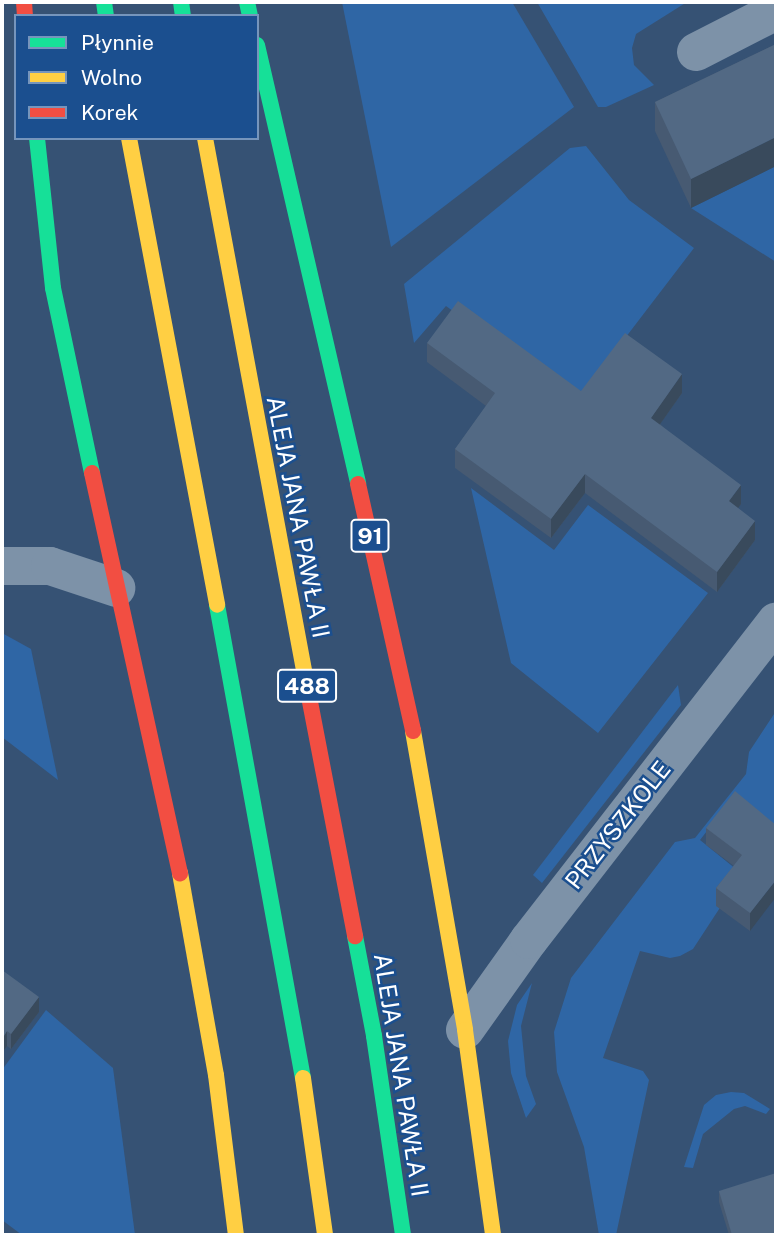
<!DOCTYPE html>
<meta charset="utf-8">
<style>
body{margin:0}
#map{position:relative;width:778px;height:1237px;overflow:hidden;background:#365274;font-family:"Public Sans",sans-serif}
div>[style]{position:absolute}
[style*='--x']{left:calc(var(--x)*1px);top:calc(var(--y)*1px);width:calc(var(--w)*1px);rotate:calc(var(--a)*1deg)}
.green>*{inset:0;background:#2f66a5}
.street>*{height:38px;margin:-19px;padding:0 19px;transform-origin:19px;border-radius:19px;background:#7d92a8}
.fast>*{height:16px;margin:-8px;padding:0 8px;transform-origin:8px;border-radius:8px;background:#16e098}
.slow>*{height:16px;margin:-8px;padding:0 8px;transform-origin:8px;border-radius:8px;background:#ffcf43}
.jam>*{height:16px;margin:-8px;padding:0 8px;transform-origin:8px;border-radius:8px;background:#f24e42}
.wall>*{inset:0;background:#475a72}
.shaded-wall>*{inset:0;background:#394a5c}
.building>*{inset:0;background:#526984}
span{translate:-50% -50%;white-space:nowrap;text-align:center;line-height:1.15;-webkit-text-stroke:5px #1b4f8f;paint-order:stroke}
.shield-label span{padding:2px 5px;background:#1b4f8f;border:2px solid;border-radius:5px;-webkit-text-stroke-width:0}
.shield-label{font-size:23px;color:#fff;font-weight:700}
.street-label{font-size:24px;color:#fff}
.frame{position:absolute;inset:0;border:4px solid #fff;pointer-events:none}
.legend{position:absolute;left:14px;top:14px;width:245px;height:126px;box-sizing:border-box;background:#1b4f8f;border:2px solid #7695bc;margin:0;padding:9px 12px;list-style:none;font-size:21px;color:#fff}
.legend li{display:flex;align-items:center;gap:14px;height:35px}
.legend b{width:35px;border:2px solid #7695bc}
</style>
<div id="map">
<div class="green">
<div style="clip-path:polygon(342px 2px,512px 2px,574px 107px,391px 247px)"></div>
<div style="clip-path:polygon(537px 2px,687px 2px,636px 34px,632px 48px,634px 65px,654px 85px,606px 107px,598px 107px)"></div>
<div style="clip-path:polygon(586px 146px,629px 200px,694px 248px,577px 401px,446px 306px,414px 343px,404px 284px,570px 148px)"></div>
<div style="clip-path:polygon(776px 166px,776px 262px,691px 208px)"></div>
<div style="clip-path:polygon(471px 488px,554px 550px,588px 505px,708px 593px,598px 733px,511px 663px)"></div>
<div style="clip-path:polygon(2px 633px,31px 649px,58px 780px,2px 737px)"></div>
<div style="clip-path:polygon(678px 685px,681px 705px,542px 883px,533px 875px)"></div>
<div style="clip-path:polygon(776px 711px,776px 827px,734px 796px,700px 840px,742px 874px,693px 949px,680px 956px,670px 958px,640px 951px,603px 1058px,643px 1071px,649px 1080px,616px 1235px,599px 1235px,584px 1147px,557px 1072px,554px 1032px,571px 978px,675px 842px,695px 838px,746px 774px,749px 752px)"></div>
<div style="clip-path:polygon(532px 983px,521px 1026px,526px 1076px,536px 1104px,526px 1118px,511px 1073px,508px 1041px,517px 1005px)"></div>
<div style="clip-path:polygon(46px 1010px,113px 1068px,135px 1235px,22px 1235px,2px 1220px,2px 1070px)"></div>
<div style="clip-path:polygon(731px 1092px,744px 1093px,770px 1109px,766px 1114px,745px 1106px,734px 1109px,703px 1134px,693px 1168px,684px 1167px,704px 1105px,716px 1095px)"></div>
</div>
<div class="street">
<div style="--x:696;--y:52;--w:90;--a:-27.1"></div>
<div style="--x:2;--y:566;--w:48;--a:0"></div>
<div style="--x:50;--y:566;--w:70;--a:18.4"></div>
<div style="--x:465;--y:1030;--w:110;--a:-54.6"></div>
<div style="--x:529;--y:940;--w:403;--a:-52.2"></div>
</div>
<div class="fast">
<div style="--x:104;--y:2;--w:14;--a:82"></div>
<div style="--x:181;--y:2;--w:14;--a:82"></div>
<div style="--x:247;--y:2;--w:14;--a:78"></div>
<div style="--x:257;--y:45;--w:450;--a:77"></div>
<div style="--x:37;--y:138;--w:151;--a:83.9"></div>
<div style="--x:53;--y:288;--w:189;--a:78.1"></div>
<div style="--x:217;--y:605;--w:481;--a:79.7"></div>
<div style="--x:355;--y:936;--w:102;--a:79.2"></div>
<div style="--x:374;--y:1036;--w:201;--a:81.7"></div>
</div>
<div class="slow">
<div style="--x:129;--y:138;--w:475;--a:79.3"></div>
<div style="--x:205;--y:138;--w:552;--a:79.46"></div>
<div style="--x:413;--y:731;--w:303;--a:80.1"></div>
<div style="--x:465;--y:1030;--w:207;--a:82.2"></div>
<div style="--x:180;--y:873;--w:205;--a:79.9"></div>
<div style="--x:216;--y:1075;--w:161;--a:82.9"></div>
<div style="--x:303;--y:1078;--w:159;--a:82"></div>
</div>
<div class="jam">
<div style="--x:24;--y:2;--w:14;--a:86"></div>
<div style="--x:92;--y:473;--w:410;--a:77.6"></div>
<div style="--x:358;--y:484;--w:253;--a:77.4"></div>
<div style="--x:306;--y:681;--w:260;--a:79.1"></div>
</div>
<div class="wall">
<div style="clip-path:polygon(776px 44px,691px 208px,655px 131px,655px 102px)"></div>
<div style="clip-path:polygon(427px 343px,581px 391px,682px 393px,660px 424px,741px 504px,738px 508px,755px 540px,717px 592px,585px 493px,551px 538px,455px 468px,455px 449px,486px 406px,427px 362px)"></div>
<div style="clip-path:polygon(776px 825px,750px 931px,716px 906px,716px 888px,734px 866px,706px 845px,706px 828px)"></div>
<div style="clip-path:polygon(2px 970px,39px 1012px,11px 1049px,7px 1046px,2px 1053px)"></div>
<div style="clip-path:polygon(719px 1191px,776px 1235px,729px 1235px,719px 1202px)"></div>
</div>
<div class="shaded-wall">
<div style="clip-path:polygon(776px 137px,776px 166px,691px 208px,691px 179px)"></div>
<div style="clip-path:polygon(682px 374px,682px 393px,651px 437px,651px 418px)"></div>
<div style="clip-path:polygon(585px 474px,585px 493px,551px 538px,551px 519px)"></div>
<div style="clip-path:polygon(741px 485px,741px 504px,729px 521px,729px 501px)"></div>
<div style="clip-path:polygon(755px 521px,755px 540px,717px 592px,717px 572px)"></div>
<div style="clip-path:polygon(776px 880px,776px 897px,750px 931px,750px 913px)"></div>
<div style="clip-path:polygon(39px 997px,39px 1012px,11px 1049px,11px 1034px)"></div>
<div style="clip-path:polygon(7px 1031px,7px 1046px,2px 1053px,2px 1039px)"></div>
</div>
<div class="building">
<div style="clip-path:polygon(776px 44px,776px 137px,691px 179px,655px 102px)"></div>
<div style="clip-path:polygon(458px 301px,581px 391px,625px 333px,682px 374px,651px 418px,741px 485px,729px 501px,755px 521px,717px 572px,585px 474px,551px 519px,455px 449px,495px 393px,427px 343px)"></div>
<div style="clip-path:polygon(735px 791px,776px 825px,776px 880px,750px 913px,716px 888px,742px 855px,706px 828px)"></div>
<div style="clip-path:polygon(2px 970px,39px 997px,11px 1034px,7px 1031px,2px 1039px)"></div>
<div style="clip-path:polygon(776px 1173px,776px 1235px,732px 1235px,719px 1191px)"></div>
</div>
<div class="shield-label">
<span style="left:370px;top:536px">91</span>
<span style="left:307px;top:686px">488</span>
</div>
<div class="street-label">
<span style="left:298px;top:517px;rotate:79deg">ALEJA JANA PAWŁA II</span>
<span style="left:618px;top:825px;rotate:-52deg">PRZYSZKOLE</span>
<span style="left:401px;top:1075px;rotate:81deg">ALEJA JANA PAWŁA II</span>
</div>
<div class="frame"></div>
<ul class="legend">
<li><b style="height:9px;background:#16e098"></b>Płynnie</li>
<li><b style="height:9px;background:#ffcf43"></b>Wolno</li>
<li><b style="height:9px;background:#f24e42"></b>Korek</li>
</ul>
</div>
